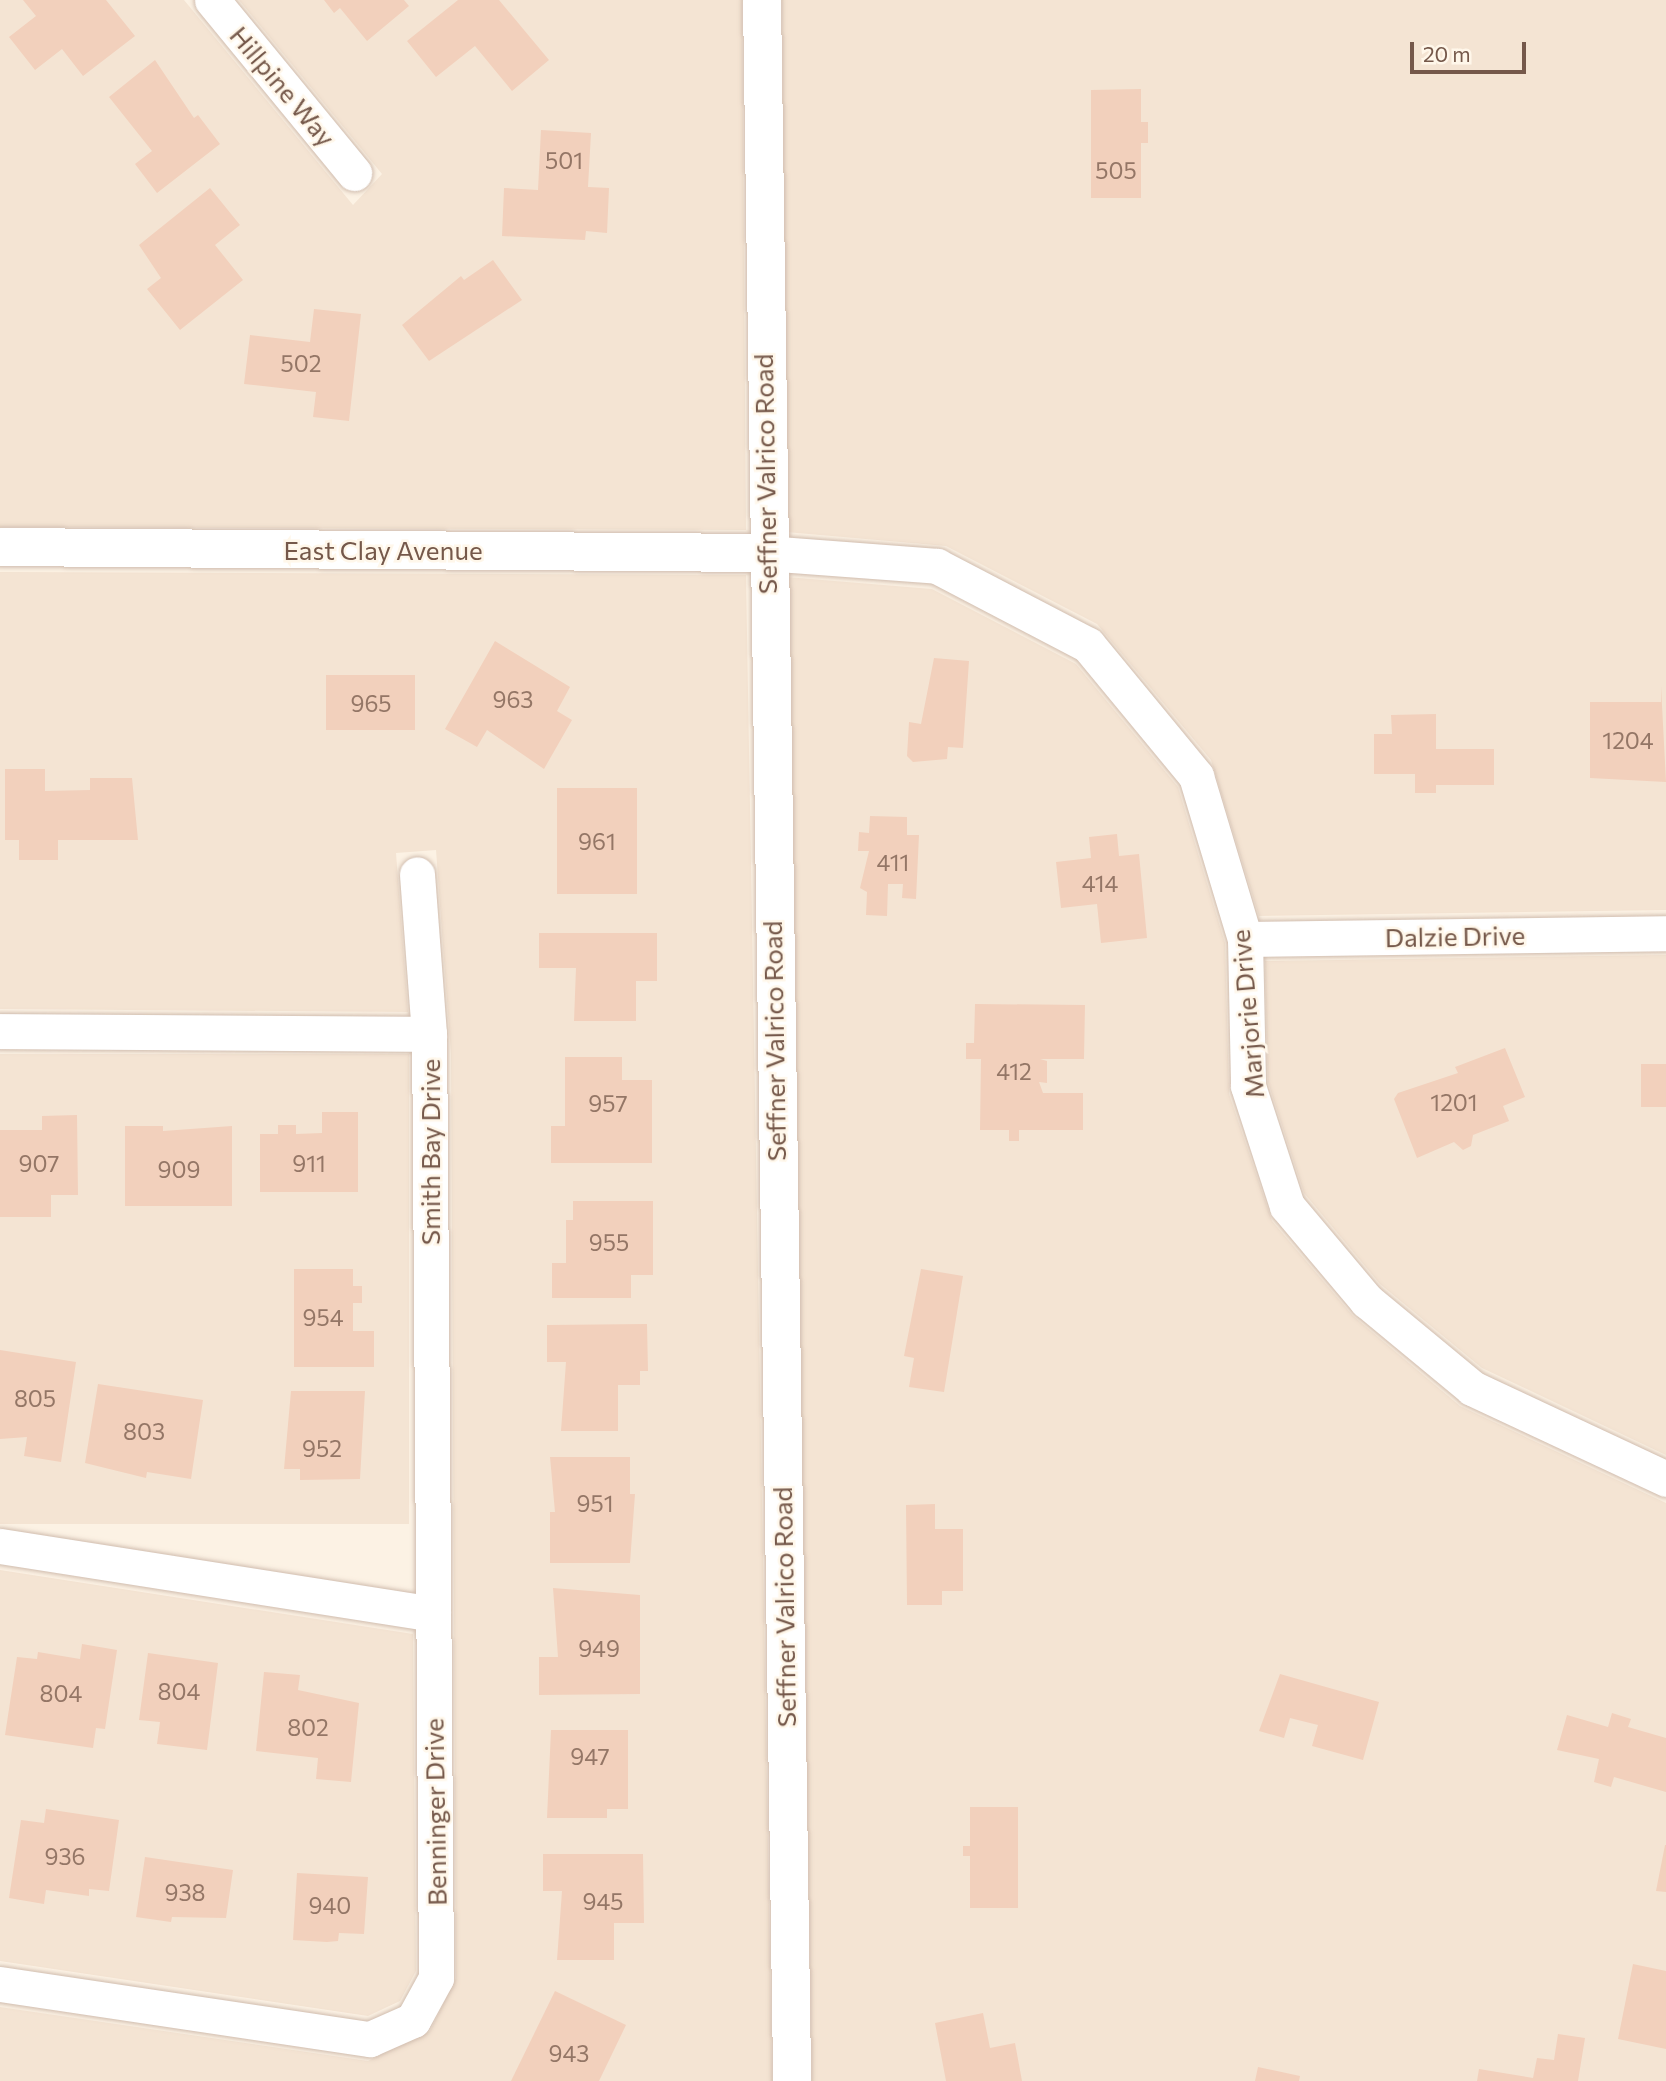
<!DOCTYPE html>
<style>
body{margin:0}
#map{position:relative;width:1666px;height:2081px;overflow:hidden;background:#fcf2e4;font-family:Commissioner,sans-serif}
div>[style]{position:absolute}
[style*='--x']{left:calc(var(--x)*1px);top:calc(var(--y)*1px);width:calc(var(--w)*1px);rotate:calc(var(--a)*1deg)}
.residential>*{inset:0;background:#f4e4d3;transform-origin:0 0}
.building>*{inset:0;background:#f2d0bc;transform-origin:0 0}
.roads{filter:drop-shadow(0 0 2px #d0bcae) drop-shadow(0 0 2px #d0bcae)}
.street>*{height:35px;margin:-17.5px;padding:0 17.5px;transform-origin:17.5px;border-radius:17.5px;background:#fff}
.secondary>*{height:38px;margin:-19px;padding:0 19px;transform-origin:19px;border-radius:19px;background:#fff}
span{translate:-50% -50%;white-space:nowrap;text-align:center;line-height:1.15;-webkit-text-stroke:5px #fff7ea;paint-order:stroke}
.number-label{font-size:23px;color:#947666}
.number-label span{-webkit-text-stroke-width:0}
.street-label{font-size:26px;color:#75584a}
.scale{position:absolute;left:1410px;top:42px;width:116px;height:32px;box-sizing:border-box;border:4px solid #75584a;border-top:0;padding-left:9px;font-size:21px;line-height:24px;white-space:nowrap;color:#75584a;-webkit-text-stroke:5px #fff7ea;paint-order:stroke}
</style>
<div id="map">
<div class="residential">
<div style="clip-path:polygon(0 0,184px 0,353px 205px,382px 174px,239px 0,742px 0,746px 530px,0 527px)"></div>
<div style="clip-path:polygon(782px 0,1666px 0,1666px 910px,1259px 916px,1211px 760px,1097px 624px,946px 546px,786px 532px)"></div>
<div style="clip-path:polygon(0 572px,746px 575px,772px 2081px,0 2081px,0 2007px,368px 2061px,430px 2031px,456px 1978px,451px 1054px,436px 850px,396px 853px,408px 1012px,0 1009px)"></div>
<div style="clip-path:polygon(786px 577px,932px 589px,1076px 664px,1178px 787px,1225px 943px,1229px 1094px,1272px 1221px,1353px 1316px,1460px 1406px,1666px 1503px,1666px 2081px,812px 2081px)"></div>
<div style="clip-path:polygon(1666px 955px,1666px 1455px,1482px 1368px,1380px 1284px,1304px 1193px,1268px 1082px,1265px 961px)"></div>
<div style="left:0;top:1054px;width:409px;height:470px"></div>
<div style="clip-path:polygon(0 1570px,413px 1634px,416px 1971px,400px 2001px,368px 2016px,0 1961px)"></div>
</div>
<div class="building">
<div style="clip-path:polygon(23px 0,106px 0,135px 36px,83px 76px,62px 49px,35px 70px,9px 37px,36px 16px)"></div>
<div style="clip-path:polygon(324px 0,404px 0,409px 6px,367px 41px,340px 8px,334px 13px)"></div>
<div style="clip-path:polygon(458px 0,499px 0,549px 60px,512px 91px,475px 46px,436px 77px,407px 41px)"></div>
<div style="clip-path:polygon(155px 60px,194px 118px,198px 115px,220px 144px,157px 193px,135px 164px,152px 151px,109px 97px)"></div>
<div style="clip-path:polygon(1141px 89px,1141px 122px,1148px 122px,1148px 143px,1141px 143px,1141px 198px,1091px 198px,1091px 90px)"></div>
<div style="clip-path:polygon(541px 130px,591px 133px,588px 187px,609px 188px,607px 233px,586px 231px,585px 240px,502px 236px,504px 188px,538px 190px)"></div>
<div style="clip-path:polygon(210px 188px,240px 225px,215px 245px,243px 280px,180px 330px,147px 289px,161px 278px,139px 245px)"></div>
<div style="clip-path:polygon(493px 260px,522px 300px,429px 361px,402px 325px,461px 276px,464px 280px)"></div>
<div style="clip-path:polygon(314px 309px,361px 314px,349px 421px,313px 417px,316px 392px,244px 384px,250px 335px,310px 342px)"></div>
<div style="clip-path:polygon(495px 641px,570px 687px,557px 711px,572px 720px,544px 769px,487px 730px,477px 747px,445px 729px)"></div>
<div style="clip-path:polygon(934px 658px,969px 661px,963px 748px,948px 747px,947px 759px,913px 762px,907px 756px,909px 722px,921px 724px)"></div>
<div style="left:326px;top:675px;width:89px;height:55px"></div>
<div style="clip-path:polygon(1661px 686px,1666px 782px,1590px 778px,1590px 702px,1661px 702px)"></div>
<div style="clip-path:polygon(1436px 714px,1436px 749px,1494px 749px,1494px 785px,1436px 785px,1436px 793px,1415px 793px,1415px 774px,1374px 774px,1374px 734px,1392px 734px,1391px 715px)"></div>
<div style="clip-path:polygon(5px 769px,45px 769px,45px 791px,90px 790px,90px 778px,132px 778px,138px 840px,58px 840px,58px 860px,19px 860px,19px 840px,5px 840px)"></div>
<div style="left:557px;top:788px;width:80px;height:106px"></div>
<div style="clip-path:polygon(870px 816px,907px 817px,907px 835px,919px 835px,916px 899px,902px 898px,903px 884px,888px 884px,887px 916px,866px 915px,867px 892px,860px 888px,869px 851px,858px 851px,859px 832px,869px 833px)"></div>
<div style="clip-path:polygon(1117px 834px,1119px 856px,1139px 854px,1147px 938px,1101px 943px,1097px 904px,1061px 908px,1056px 862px,1091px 858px,1089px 837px)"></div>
<div style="clip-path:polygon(539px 933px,657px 933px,657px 981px,636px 981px,636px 1021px,574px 1021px,576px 968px,539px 968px)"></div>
<div style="clip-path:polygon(975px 1004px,1085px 1005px,1084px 1059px,1040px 1059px,1047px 1061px,1047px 1083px,1039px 1082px,1043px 1093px,1083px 1093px,1083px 1130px,1019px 1130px,1019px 1141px,1009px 1141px,1009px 1130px,980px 1130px,981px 1059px,966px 1059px,966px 1043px,974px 1043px)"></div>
<div style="clip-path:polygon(1505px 1048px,1525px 1097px,1503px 1106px,1509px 1121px,1473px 1135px,1471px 1146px,1463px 1150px,1454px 1142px,1417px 1158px,1394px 1099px,1398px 1093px,1458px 1073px,1455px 1067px)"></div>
<div style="clip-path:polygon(565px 1057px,622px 1057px,622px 1080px,652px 1080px,652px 1163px,551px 1163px,551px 1126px,565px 1126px)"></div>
<div style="left:1641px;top:1064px;width:25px;height:43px"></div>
<div style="clip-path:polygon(322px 1112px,358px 1112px,358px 1192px,260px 1192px,260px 1134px,278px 1134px,278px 1125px,296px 1125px,296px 1134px,322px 1133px)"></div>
<div style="clip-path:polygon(77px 1115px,78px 1195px,51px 1195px,51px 1217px,0 1217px,0 1130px,42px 1130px,42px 1116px)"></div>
<div style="clip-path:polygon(125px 1126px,163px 1126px,163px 1131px,232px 1126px,232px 1206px,125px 1206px)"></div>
<div style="clip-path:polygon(573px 1201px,653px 1201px,653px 1275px,631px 1275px,631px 1298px,552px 1298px,552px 1263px,566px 1263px,566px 1220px,573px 1220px)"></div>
<div style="clip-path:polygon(294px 1269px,353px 1269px,353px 1286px,362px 1286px,362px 1303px,353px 1303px,353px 1331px,374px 1331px,374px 1367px,294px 1367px)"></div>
<div style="clip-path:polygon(921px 1269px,963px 1276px,944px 1392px,909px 1387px,914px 1358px,904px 1356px)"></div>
<div style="clip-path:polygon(647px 1324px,648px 1371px,640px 1371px,640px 1385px,618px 1385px,618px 1431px,561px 1431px,566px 1362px,547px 1362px,547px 1325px)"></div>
<div style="clip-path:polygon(0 1350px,76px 1362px,61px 1462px,24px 1456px,27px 1437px,0 1439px)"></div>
<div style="clip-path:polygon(98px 1384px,203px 1400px,191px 1479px,147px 1472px,146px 1478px,85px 1463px)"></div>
<div style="clip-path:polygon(291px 1391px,365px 1391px,360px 1479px,300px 1480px,300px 1469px,284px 1469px)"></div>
<div style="clip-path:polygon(550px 1457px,630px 1457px,630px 1494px,635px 1494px,630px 1563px,550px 1563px,550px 1512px,555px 1512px)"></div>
<div style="clip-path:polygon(935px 1504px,935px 1529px,963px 1529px,963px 1591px,942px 1591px,942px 1605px,907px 1605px,906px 1505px)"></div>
<div style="clip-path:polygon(553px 1588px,640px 1595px,640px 1694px,539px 1695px,539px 1657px,558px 1657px)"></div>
<div style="clip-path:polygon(82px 1644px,117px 1650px,105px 1729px,96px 1728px,93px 1748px,5px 1735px,17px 1657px,37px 1659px,38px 1652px,80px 1659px)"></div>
<div style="clip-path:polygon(148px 1653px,218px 1663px,207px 1750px,157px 1744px,160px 1722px,139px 1720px)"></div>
<div style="clip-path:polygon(264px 1672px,300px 1675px,298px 1690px,359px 1703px,351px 1782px,316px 1779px,318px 1758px,256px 1751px)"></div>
<div style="clip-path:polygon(1280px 1674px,1379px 1702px,1363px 1760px,1312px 1746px,1318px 1725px,1290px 1718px,1284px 1738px,1259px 1731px)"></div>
<div style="clip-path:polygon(1612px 1713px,1631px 1719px,1628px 1727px,1666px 1738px,1666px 1792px,1614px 1777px,1611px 1787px,1594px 1782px,1599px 1759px,1557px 1750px,1567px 1715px,1608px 1727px)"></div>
<div style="clip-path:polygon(551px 1730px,628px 1730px,628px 1809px,607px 1809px,607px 1818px,547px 1818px)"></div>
<div style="clip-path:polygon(970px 1807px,1018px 1807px,1018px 1908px,970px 1908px,970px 1856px,963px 1856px,963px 1846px,970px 1846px)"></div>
<div style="clip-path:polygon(46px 1809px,119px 1820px,109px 1891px,89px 1889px,89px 1896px,46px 1890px,44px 1904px,9px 1898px,21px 1820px,44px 1823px)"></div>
<div style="clip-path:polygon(1665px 1845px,1666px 1845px,1666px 1892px,1656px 1891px)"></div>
<div style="clip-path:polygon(543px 1854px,643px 1854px,644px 1923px,614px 1923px,614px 1960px,557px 1960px,562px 1891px,543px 1891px)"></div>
<div style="clip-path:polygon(145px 1857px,233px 1870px,226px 1918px,172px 1917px,171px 1922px,136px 1917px)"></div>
<div style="clip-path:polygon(297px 1873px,368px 1877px,364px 1934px,339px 1933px,338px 1941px,327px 1942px,293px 1940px)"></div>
<div style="clip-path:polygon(1633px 1964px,1666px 1971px,1666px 2049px,1618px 2039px)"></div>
<div style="clip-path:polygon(555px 1991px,626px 2025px,599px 2081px,511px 2081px)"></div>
<div style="clip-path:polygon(983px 2013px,990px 2048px,1015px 2043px,1022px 2081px,946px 2081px,935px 2023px)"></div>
<div style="clip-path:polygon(1558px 2034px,1585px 2038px,1578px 2081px,1477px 2081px,1479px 2069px,1533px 2078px,1537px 2058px,1554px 2060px)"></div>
<div style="clip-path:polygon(1258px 2067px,1300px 2076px,1299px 2081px,1255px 2081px)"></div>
</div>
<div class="roads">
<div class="street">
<div style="--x:212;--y:0;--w:224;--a:50.6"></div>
<div style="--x:766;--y:553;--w:171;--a:4.3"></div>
<div style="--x:937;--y:566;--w:170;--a:27.6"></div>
<div style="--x:1088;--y:645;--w:170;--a:50.5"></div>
<div style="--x:1196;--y:776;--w:170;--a:73.3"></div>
<div style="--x:1245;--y:939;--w:147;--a:88.8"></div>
<div style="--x:1248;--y:1086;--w:126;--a:72"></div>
<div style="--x:1287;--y:1206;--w:124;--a:49.9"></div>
<div style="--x:1367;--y:1301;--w:136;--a:39.6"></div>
<div style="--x:1472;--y:1388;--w:214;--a:25.1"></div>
<div style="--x:1245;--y:939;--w:421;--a:-0.8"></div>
<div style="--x:0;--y:1031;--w:429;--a:0.4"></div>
<div style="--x:0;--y:1546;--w:438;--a:8.9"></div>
<div style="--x:0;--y:1984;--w:374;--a:8.5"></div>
<div style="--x:370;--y:2039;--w:47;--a:-23.8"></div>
<div style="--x:413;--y:2020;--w:48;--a:-61.3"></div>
<div style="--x:436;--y:1978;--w:944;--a:-90.42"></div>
<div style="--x:429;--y:1034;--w:160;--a:-94.3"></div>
</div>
<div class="secondary">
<div style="--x:762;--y:0;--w:2081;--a:89.17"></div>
<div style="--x:0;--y:547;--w:766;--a:0.45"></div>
</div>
</div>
<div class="number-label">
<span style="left:564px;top:160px">501</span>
<span style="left:1116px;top:170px">505</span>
<span style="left:301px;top:363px">502</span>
<span style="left:513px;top:699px">963</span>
<span style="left:371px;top:703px">965</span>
<span style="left:1628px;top:740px">1204</span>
<span style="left:597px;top:841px">961</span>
<span style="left:893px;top:862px">411</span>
<span style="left:1100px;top:883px">414</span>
<span style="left:1014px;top:1071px">412</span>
<span style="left:1454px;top:1102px">1201</span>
<span style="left:608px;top:1103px">957</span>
<span style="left:39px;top:1163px">907</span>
<span style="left:309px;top:1163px">911</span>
<span style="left:179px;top:1169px">909</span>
<span style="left:609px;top:1242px">955</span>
<span style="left:323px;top:1317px">954</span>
<span style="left:35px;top:1398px">805</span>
<span style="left:144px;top:1431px">803</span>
<span style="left:322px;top:1448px">952</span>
<span style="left:595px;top:1503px">951</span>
<span style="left:599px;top:1648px">949</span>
<span style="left:179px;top:1691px">804</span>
<span style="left:61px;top:1693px">804</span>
<span style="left:308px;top:1727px">802</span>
<span style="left:590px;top:1756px">947</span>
<span style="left:65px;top:1856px">936</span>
<span style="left:185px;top:1892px">938</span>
<span style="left:603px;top:1901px">945</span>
<span style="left:330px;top:1905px">940</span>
<span style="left:569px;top:2053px">943</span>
</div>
<div class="street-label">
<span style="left:283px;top:86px;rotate:50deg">Hillpine Way</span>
<span style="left:765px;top:474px;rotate:-91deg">Seffner Valrico Road</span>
<span style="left:383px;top:550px">East Clay Avenue</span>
<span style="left:1455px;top:936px;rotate:-1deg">Dalzie Drive</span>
<span style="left:1247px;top:1014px;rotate:-95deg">Marjorie Drive</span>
<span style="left:774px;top:1041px;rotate:-91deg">Seffner Valrico Road</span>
<span style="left:430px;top:1152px;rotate:-90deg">Smith Bay Drive</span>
<span style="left:784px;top:1607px;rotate:-91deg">Seffner Valrico Road</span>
<span style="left:435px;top:1812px;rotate:-91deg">Benninger Drive</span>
</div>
<div class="scale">20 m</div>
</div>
